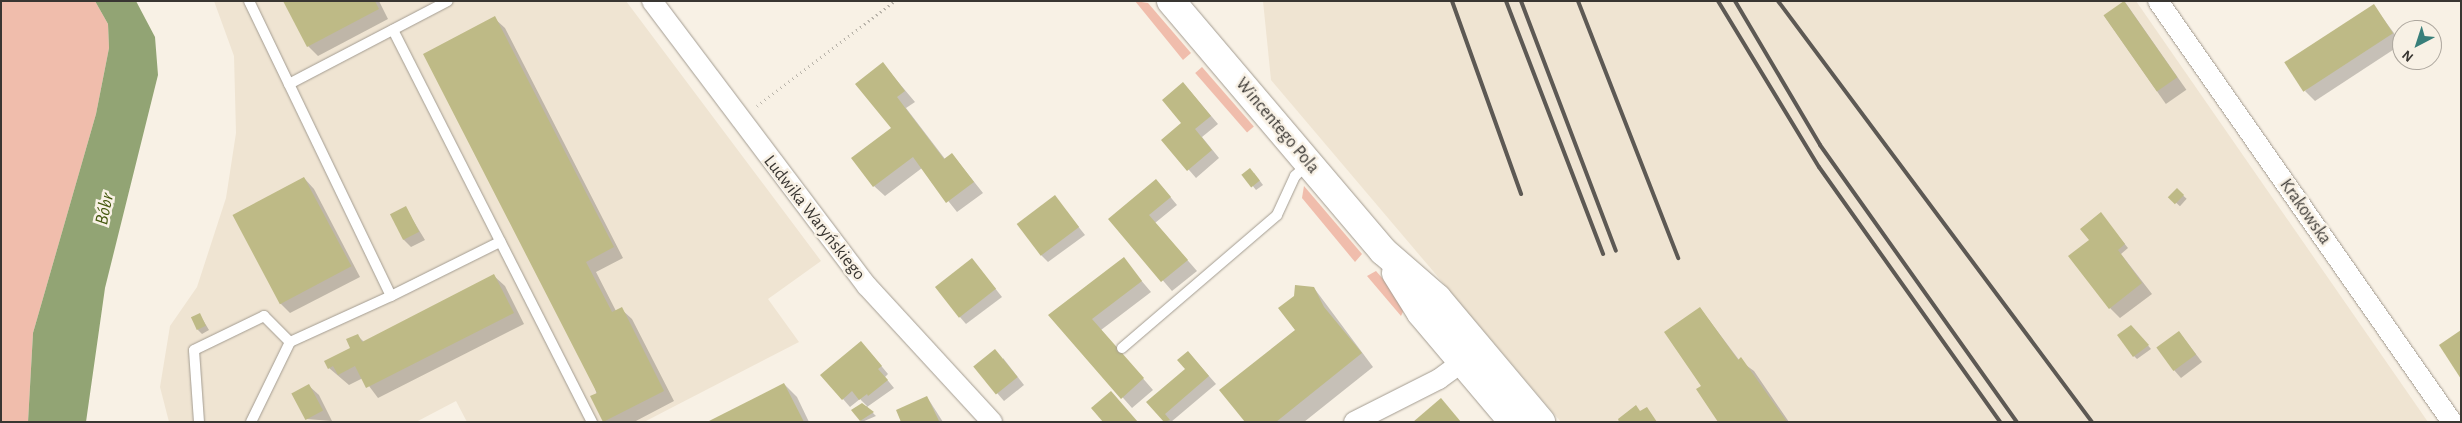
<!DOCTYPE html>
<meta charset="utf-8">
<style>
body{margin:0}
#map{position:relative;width:2462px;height:423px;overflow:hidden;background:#f8f1e5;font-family:"Alegreya Sans",sans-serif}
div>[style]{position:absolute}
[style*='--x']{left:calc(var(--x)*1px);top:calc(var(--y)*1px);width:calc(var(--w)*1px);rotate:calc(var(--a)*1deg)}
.built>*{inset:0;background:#efe4d2}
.green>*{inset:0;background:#f0bdac;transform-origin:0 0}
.water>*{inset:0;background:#92a474}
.shadow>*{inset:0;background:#0003;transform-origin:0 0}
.building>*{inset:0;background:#beba86;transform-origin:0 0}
.path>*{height:3px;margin-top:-1.5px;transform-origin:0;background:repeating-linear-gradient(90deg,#b8b3a9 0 1px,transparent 0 5px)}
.roads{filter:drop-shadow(0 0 1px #a39c91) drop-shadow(0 0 1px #a39c91)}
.lane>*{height:10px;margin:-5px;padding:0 5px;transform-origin:5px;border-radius:5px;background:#fff}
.street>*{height:20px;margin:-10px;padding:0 10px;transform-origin:10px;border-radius:10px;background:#fff}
.secondary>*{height:28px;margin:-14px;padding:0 14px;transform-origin:14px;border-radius:14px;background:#fff}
.rail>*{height:4px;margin:-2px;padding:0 2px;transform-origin:2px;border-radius:2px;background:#5d5954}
span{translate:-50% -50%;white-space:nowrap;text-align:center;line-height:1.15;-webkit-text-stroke:5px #f8f1e5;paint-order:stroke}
.street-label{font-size:18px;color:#393632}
.water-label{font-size:19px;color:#45590f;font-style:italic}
.frame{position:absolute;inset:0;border:2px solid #393632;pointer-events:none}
.north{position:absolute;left:2392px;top:20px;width:50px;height:50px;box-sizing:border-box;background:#f8f1e5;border:1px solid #aca69d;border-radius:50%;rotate:220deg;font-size:14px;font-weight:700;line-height:20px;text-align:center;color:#393632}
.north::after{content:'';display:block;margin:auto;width:18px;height:22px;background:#387f7a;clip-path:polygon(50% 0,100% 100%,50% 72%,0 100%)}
</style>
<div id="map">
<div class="built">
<div style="clip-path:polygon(214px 1px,626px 1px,821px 261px,768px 299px,799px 342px,644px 422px,467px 422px,456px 401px,416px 422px,169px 422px,160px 387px,170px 326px,197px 287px,226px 198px,236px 133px,234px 56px)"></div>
<div style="clip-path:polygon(1263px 1px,2136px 1px,2428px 422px,1561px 422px,1271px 80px)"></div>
</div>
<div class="green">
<div style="clip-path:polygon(1px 1px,95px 1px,108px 24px,109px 48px,96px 114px,33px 333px,28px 422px,1px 422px)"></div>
<div style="clip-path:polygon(1135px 1px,1148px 3px,1191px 53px,1183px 60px)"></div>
<div style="left:1202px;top:67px;width:79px;height:9px;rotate:49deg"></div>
<div style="clip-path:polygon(1304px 186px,1362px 254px,1355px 262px,1302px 198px)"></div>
<div style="clip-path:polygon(1376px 271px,1406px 305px,1401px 316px,1367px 276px)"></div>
</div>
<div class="water">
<div style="clip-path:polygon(95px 1px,136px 1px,155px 37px,158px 75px,105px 288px,86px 422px,28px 422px,33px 333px,96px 114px,109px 48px,108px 24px)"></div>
</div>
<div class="shadow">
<div style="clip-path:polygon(285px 1px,379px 1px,388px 19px,318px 56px,308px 46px)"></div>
<div style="left:2125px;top:2px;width:107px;height:25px;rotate:55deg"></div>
<div style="clip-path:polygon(2374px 6px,2402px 44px,2315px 101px,2305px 91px)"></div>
<div style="clip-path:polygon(494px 18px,505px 28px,623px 258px,596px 272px,616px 311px,621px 309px,632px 319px,674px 401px,634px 422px,604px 421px)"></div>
<div style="clip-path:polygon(883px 64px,915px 102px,906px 108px,945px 159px,952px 154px,983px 193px,957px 212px,922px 168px,885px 196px,874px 186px,892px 128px)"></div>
<div style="clip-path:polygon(1190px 91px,1218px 124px,1202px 137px,1219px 158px,1196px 178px,1163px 140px,1188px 129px)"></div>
<div style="clip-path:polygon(1254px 173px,1263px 185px,1256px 190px,1244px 175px)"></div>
<div style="clip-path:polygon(304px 178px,314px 189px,360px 277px,290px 313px,280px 303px,234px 215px)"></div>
<div style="clip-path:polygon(1163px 188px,1177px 205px,1155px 223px,1197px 271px,1172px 291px,1110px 219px)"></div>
<div style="left:2177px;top:190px;width:13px;height:10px;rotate:42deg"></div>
<div style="clip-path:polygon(1055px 197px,1085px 235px,1048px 262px,1041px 255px)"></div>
<div style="clip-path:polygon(405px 207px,425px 240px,411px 247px,404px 240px)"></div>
<div style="clip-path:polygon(2104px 218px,2128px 248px,2121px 254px,2152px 294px,2120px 318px,2110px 308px,2091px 241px)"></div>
<div style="clip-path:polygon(972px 259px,1002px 297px,966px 324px,959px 316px)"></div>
<div style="clip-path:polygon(1123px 259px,1151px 292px,1101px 330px,1153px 390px,1132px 408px,1050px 315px)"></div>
<div style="clip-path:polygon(494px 276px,505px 286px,524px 324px,378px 398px,363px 378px,349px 385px,329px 368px,352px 348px,357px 335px,364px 342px)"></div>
<div style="clip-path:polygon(1314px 288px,1373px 367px,1304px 422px,1246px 422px,1297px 330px)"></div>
<div style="clip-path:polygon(1700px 308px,1739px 360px,1754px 371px,1789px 422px,1720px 422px,1702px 386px)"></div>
<div style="clip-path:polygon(200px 315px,209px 330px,202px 334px,198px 330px)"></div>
<div style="clip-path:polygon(2135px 330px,2151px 349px,2137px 359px,2134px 356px)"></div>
<div style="clip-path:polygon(2179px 332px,2202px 362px,2181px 378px,2174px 370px)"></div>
<div style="clip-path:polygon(868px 350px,888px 374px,885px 377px,894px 388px,867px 407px,876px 416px,862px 422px,853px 411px,867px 406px,860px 399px,850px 407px,822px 375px)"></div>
<div style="clip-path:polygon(1188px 352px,1216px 384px,1171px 422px,1165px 422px,1148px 402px,1187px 370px)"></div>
<div style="clip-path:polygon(1003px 358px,1024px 385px,1004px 401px,997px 393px)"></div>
<div style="clip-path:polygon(784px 384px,797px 397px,809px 422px,709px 422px)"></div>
<div style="clip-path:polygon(308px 385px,319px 395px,332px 421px,306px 419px)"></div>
<div style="clip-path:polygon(927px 397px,943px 422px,902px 422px)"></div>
</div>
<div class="building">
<div style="clip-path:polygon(283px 1px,375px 1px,379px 9px,307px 47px)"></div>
<div style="left:2124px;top:1px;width:93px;height:25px;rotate:55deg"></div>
<div style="left:2374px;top:4px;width:35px;height:107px;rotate:57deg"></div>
<div style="clip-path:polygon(495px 16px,614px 247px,586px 262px,612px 312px,622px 307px,664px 391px,603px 422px,590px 396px,597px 393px,423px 54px)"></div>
<div style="clip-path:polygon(883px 62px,905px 91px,897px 97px,944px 159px,952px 153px,974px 182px,946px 203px,913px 157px,873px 187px,851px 158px,891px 128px,855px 84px)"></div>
<div style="clip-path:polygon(1183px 82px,1211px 116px,1195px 129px,1212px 150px,1187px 171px,1161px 140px,1181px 123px,1162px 100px)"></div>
<div style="left:1250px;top:168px;width:16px;height:11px;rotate:52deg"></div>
<div style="left:304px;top:177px;width:101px;height:81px;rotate:62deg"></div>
<div style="clip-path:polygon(1156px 179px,1171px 197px,1149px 215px,1188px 260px,1161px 282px,1108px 219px)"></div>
<div style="left:2177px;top:188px;width:10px;height:13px;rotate:45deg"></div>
<div style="left:1055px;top:195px;width:40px;height:48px;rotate:53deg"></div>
<div style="left:406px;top:206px;width:29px;height:18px;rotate:63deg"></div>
<div style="clip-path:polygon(2101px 212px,2125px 244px,2118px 250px,2142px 283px,2109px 309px,2068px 256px,2089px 240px,2080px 229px)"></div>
<div style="clip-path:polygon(1124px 257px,1142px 281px,1092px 319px,1144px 378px,1121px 399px,1048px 315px)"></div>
<div style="left:972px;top:258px;width:39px;height:47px;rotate:52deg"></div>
<div style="clip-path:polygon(494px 274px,514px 313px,366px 388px,355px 366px,338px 375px,333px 366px,328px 369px,324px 361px,350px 348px,346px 339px,358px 334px,362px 342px)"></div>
<div style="clip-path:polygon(1295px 285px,1314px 287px,1324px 307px,1362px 353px,1276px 422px,1245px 422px,1219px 390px,1295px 330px,1278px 308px,1294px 296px)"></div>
<div style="clip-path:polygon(1700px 307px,1738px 360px,1741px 357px,1787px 422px,1718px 422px,1696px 389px,1701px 386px,1664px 332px)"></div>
<div style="left:200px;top:313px;width:14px;height:10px;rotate:65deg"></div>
<div style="clip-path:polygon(2131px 325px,2149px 345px,2133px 357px,2117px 335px)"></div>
<div style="clip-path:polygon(2461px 330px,2461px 379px,2439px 345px)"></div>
<div style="left:2179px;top:331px;width:29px;height:28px;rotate:54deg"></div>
<div style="clip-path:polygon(861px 341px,882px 366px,878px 369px,888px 380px,868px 396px,867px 394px,859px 400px,852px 391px,842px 400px,820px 375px)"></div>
<div style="left:995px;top:349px;width:36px;height:28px;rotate:51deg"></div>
<div style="clip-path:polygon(1188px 351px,1209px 376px,1165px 414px,1170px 420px,1164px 422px,1146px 402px,1185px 369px,1177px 360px)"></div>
<div style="clip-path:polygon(784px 383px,804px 422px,707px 422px)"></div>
<div style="left:309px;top:384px;width:30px;height:20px;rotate:62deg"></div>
<div style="clip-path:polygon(1111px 391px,1138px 422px,1103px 422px,1091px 408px)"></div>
<div style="clip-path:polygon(927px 396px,939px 421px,901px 422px,896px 410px)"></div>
<div style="clip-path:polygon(1441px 398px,1461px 422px,1413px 422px)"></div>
<div style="clip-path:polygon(862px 403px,874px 412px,860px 421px,851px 410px)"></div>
<div style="clip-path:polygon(1636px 405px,1640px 411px,1647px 407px,1657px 422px,1619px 422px,1618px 419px)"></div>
</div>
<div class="path">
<div style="--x:757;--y:106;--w:173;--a:-37.3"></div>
</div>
<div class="roads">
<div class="lane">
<div style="--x:249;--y:1;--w:92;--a:64.3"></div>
<div style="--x:289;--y:84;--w:179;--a:-27.6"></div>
<div style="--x:393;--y:30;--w:440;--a:63.1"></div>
<div style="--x:289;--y:84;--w:235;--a:64.3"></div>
<div style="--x:391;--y:296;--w:122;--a:-26.4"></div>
<div style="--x:1122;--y:348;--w:204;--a:-40.6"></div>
<div style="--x:1277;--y:215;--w:43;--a:-65.2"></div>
<div style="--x:1295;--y:176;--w:18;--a:-43"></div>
<div style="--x:199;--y:422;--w:72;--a:-94"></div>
<div style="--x:194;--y:350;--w:78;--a:-25.9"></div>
<div style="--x:264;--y:316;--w:37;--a:45"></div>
<div style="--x:251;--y:422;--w:89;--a:-64"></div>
<div style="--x:290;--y:342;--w:111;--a:-24.5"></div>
</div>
<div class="street">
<div style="--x:652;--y:1;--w:357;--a:53"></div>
<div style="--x:867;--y:286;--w:185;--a:47.4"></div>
<div style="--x:2158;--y:1;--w:513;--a:55.07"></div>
<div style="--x:1354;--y:422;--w:95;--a:-26.8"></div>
<div style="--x:1439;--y:379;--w:29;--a:-36"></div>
<div style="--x:1462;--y:362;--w:13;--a:-9"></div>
</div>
<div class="secondary">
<div style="--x:1171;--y:1;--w:328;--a:49.7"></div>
<div style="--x:1383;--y:251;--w:72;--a:41"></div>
<div style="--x:1437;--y:298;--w:162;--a:50"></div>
<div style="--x:1396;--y:273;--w:47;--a:58"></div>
<div style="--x:1421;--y:313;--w:143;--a:49.8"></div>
</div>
</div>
<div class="rail">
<div style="--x:1452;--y:1;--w:205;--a:70.3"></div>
<div style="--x:1506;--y:1;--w:271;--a:69"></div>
<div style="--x:1521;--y:1;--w:267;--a:69.2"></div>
<div style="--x:1578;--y:1;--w:276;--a:68.7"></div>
<div style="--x:1718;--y:1;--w:194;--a:58.7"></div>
<div style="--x:1819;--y:167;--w:313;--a:54.6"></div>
<div style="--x:1735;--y:1;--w:167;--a:59.4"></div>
<div style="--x:1820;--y:145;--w:340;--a:54.6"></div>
<div style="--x:1778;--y:1;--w:525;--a:53.28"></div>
</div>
<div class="street-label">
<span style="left:1277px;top:126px;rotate:50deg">Wincentego Pola</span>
<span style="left:2305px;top:212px;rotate:55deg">Krakowska</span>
<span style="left:814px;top:218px;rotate:52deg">Ludwika Waryńskiego</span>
</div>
<div class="water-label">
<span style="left:105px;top:209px;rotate:-78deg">Bóbr</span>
</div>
<div class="frame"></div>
<div class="north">N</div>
</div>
